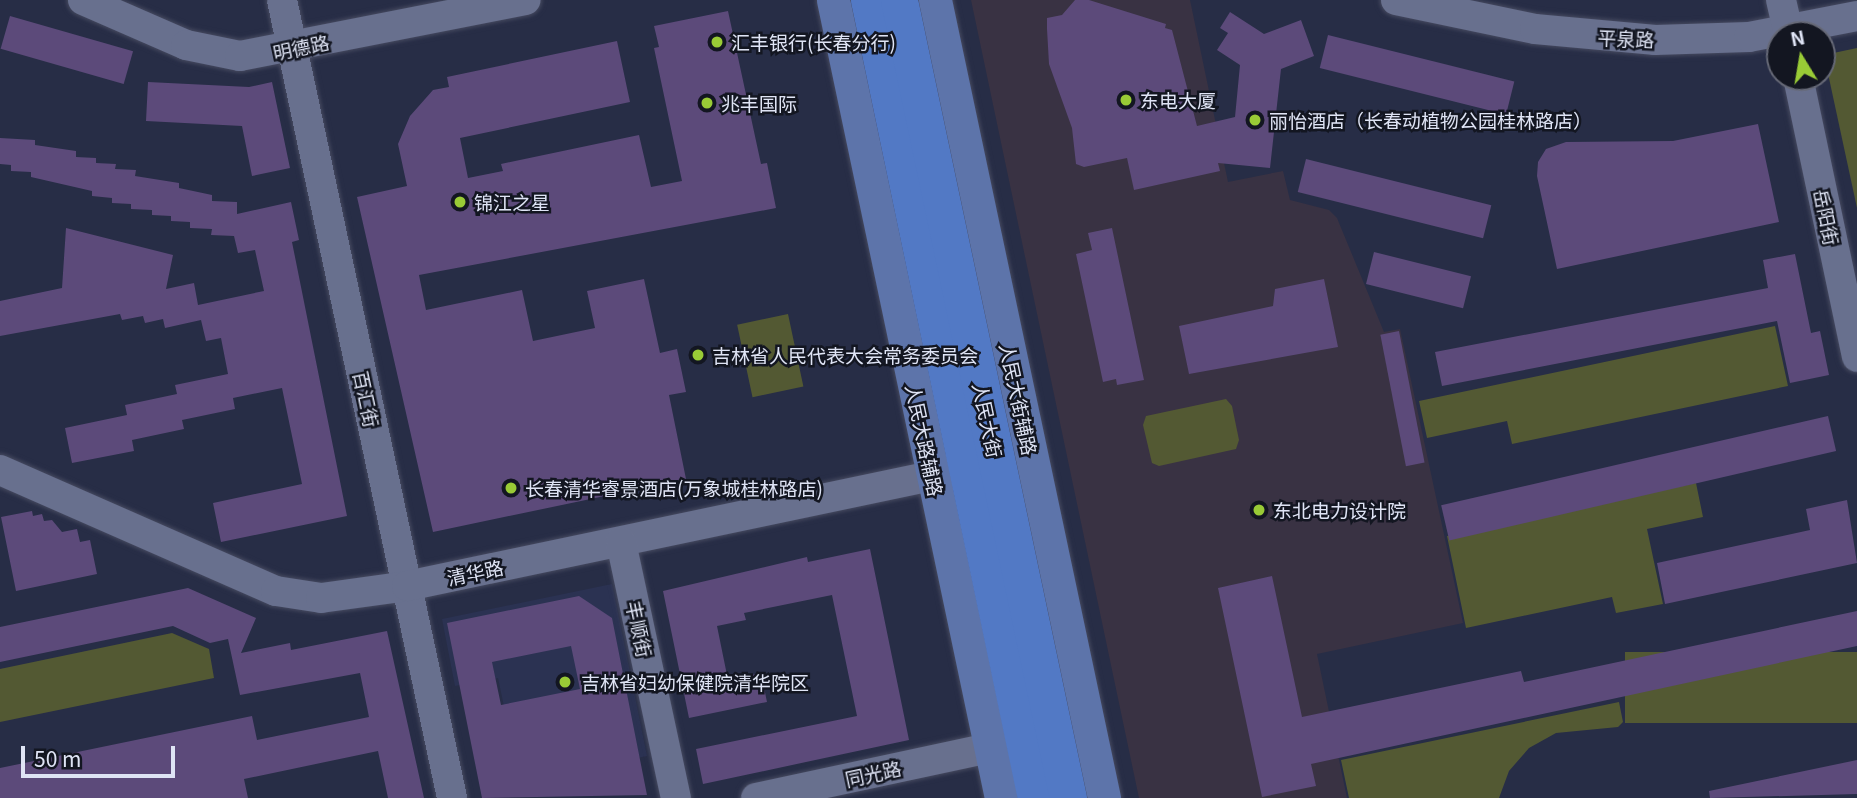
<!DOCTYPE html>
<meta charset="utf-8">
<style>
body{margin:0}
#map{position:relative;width:1857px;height:798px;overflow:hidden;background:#272d46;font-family:Georgia,"Noto Sans SC",serif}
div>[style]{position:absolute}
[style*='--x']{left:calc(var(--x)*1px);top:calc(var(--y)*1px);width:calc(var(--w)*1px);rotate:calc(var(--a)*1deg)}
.commercial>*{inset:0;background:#393243}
.built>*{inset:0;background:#2b3252}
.green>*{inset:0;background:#535933;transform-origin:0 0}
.building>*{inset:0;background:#5c4a7a;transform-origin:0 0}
.roads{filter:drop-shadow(0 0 2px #464a60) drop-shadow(0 0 2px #464a60)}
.tertiary>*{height:30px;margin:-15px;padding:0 15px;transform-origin:15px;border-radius:15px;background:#68708e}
.secondary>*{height:33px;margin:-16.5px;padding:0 16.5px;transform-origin:16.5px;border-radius:16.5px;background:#5d74aa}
.primary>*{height:37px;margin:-18.5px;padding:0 18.5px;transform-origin:18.5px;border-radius:18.5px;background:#5279c5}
.dots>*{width:19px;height:19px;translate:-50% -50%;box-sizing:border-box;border:4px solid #131621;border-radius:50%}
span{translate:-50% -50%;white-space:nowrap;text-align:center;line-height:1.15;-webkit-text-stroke:5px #131621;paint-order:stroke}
.street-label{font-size:19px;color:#dfe4f5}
.poi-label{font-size:19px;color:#dfe4f5}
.left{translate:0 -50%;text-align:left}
.north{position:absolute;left:1766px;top:21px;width:70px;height:70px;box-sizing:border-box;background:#131621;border:2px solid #656876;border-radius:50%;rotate:349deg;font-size:19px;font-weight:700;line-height:28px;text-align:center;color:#dfe4f5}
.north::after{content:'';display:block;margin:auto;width:24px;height:32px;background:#99cb36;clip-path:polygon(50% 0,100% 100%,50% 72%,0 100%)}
.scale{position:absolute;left:21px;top:746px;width:154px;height:32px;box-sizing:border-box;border:4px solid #dfe4f5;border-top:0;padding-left:9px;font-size:21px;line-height:24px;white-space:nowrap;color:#dfe4f5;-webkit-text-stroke:5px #131621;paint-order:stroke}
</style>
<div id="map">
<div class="commercial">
<div style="clip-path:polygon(971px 0,1190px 0,1228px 182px,1283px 171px,1290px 200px,1329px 210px,1337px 218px,1384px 332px,1400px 329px,1463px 623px,1317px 654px,1347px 798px,1139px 798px)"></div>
</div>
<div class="built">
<div style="clip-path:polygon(612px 584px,647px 756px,520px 782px,498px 678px,455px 686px,442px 619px)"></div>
</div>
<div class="green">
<div style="clip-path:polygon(1857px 48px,1857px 208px,1824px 55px)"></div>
<div style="left:788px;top:314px;width:74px;height:52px;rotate:78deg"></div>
<div style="clip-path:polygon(1775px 326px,1788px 386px,1512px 444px,1507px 421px,1427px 438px,1419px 401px)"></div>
<div style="clip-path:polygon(1226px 399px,1232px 406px,1239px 440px,1236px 449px,1159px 466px,1152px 463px,1143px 425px,1146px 416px)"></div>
<div style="clip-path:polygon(1696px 483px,1703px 517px,1647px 529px,1663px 604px,1616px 613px,1612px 597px,1466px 628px,1447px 536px)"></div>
<div style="clip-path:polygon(172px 633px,209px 649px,214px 678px,0 722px,0 669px)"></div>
<div style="left:1857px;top:652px;width:71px;height:232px;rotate:90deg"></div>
<div style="clip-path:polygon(1619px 702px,1623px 722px,1618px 727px,1556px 733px,1529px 748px,1509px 771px,1499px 798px,1349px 798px,1341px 760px)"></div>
</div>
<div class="building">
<div style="clip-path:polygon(1075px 0,1089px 0,1166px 24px,1165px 28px,1172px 30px,1197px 126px,1235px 117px,1240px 65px,1217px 50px,1228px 33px,1220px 28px,1230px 12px,1264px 34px,1301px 20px,1314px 56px,1281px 69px,1270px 168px,1218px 163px,1220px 171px,1134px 190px,1127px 158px,1084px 167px,1076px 164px,1072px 128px,1049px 64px,1047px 29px,1047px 18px,1062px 15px)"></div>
<div style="clip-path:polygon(728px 11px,761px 164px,767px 163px,776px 208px,419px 275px,426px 310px,522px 290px,533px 341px,595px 328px,587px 291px,644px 279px,660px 353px,677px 349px,686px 392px,669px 395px,686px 479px,433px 532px,357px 197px,407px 186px,398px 144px,410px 116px,433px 90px,449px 87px,447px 77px,617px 41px,630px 102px,460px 138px,468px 178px,503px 171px,501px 164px,639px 135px,651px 187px,682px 181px,654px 48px,659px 47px,654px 26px)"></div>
<div style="left:10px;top:16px;width:128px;height:34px;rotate:16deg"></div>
<div style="left:1328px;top:35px;width:192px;height:34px;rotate:14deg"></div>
<div style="clip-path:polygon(148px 82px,249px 87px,272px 82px,290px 168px,252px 176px,242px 126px,146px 121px)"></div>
<div style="clip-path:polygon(1758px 124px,1779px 222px,1557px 269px,1537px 176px,1538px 162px,1546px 149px,1566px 142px,1673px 141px)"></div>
<div style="clip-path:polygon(0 138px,35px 140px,35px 145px,76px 151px,76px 157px,96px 158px,96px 163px,116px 164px,115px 169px,136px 170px,135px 176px,179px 183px,179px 188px,212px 195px,212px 201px,237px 202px,237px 214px,291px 202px,299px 240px,292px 242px,347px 516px,221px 542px,213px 503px,302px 484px,282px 388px,233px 398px,235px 409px,182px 420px,184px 429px,132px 440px,134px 451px,72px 463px,65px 428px,127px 415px,125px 405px,177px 394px,175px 385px,228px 374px,221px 338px,206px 341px,201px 320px,165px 328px,163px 319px,145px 323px,143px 316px,122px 320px,120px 314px,0 336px,0 301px,62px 288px,66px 228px,173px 255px,166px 289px,194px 283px,198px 305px,264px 291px,255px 250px,238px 253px,234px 236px,211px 235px,212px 229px,190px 228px,190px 222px,171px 221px,171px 216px,152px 215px,152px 210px,131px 209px,131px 204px,112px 203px,112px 198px,92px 196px,92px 191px,31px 177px,31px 172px,11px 171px,11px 165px,0 164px)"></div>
<div style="left:1306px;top:159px;width:191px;height:34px;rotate:14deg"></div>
<div style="clip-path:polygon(1112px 228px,1144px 380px,1117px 385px,1116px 379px,1103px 382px,1076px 254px,1092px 250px,1088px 233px)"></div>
<div style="left:1374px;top:252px;width:100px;height:33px;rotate:14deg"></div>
<div style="clip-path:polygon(1795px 254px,1811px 333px,1820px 331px,1829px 375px,1790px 383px,1777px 321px,1442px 386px,1435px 352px,1768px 288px,1763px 260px)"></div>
<div style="clip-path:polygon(1324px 279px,1338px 347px,1189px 374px,1179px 326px,1273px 306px,1275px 289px)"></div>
<div style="left:1399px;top:331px;width:134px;height:19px;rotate:79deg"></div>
<div style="left:1828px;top:416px;width:36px;height:397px;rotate:77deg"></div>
<div style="clip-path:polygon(1847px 500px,1857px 563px,1665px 604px,1657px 563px,1810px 530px,1806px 509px)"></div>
<div style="clip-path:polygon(32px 511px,33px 516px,42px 514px,44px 521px,52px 520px,62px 532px,77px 529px,80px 542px,90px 540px,97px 574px,16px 591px,1px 517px)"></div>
<div style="clip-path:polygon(870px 549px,909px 740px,703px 784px,696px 749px,857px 716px,832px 595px,744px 613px,746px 620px,717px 626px,728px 680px,761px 673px,767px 702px,689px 718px,663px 591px,807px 557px,808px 562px)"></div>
<div style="clip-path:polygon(1272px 576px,1302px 717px,1521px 671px,1524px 682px,1857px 611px,1857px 646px,1311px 764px,1316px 786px,1262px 797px,1218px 588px)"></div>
<div style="clip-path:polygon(188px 588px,256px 618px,241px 653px,290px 643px,291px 650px,387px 631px,424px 798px,388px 798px,378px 751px,244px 779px,248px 798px,0 798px,0 768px,252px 716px,257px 740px,369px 717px,360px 673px,240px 695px,228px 639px,210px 643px,173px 626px,0 662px,0 627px)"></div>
<div style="clip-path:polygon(evenodd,579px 596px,612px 618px,647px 795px,482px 798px,447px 623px,579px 596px,571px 646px,580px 689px,501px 705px,492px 662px,571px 646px)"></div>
<div style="clip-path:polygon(1857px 760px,1857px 794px,1710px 798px,1709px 791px)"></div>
</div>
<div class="roads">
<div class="tertiary">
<div style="--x:83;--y:0;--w:112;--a:23.6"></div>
<div style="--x:186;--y:45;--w:55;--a:11.5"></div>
<div style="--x:240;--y:56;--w:291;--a:-11.1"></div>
<div style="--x:282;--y:0;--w:816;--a:77.97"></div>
<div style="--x:1396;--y:0;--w:142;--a:11.8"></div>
<div style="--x:1535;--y:29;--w:121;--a:5.2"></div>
<div style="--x:1655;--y:40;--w:94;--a:-1.8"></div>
<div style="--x:1749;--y:37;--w:110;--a:-11"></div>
<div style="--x:1781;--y:0;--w:36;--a:77"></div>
<div style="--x:1798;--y:77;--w:286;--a:78.1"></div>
<div style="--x:0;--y:470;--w:301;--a:23.7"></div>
<div style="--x:276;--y:591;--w:46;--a:8.8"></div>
<div style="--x:321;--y:598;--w:87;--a:-7.9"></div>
<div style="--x:407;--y:586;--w:560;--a:-11.85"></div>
<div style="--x:621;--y:542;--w:262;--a:77.9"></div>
<div style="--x:756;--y:798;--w:239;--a:-12.1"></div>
</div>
<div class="secondary">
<div style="--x:833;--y:0;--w:815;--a:78.11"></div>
<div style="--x:935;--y:0;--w:816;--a:78.04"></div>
</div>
<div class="primary">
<div style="--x:869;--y:0;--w:815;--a:78.18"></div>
<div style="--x:899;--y:0;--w:816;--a:78.04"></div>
</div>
</div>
<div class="dots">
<div style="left:717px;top:42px;background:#99cb36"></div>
<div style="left:1126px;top:100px;background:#99cb36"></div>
<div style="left:707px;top:103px;background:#99cb36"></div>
<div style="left:1255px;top:120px;background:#99cb36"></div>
<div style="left:460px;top:202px;background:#99cb36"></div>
<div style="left:698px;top:355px;background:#99cb36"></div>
<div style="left:511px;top:488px;background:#99cb36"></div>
<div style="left:1259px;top:510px;background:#99cb36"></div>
<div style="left:565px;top:682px;background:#99cb36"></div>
</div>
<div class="street-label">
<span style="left:1626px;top:38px;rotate:3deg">平泉路</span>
<span style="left:301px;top:47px;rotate:-12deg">明德路</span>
<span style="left:1827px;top:217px;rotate:78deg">岳阳街</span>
<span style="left:367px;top:399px;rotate:78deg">百汇街</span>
<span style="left:1019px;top:399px;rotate:78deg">人民大街辅路</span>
<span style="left:988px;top:420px;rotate:78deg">人民大街</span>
<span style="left:925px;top:440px;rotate:78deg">人民大路辅路</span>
<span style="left:475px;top:572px;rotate:-12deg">清华路</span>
<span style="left:640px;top:629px;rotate:78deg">丰顺街</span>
<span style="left:873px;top:773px;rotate:-12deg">同光路</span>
</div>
<div class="poi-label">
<span class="left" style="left:731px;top:42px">汇丰银行(长春分行)</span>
<span class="left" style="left:1140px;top:100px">东电大厦</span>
<span class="left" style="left:721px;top:103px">兆丰国际</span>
<span class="left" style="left:1269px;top:120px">丽怡酒店（长春动植物公园桂林路店）</span>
<span class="left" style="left:474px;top:202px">锦江之星</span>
<span class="left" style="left:712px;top:355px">吉林省人民代表大会常务委员会</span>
<span class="left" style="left:525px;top:488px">长春清华睿景酒店(万象城桂林路店)</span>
<span class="left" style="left:1273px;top:510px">东北电力设计院</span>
<span class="left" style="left:581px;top:682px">吉林省妇幼保健院清华院区</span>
</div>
<div class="north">N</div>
<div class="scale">50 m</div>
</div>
